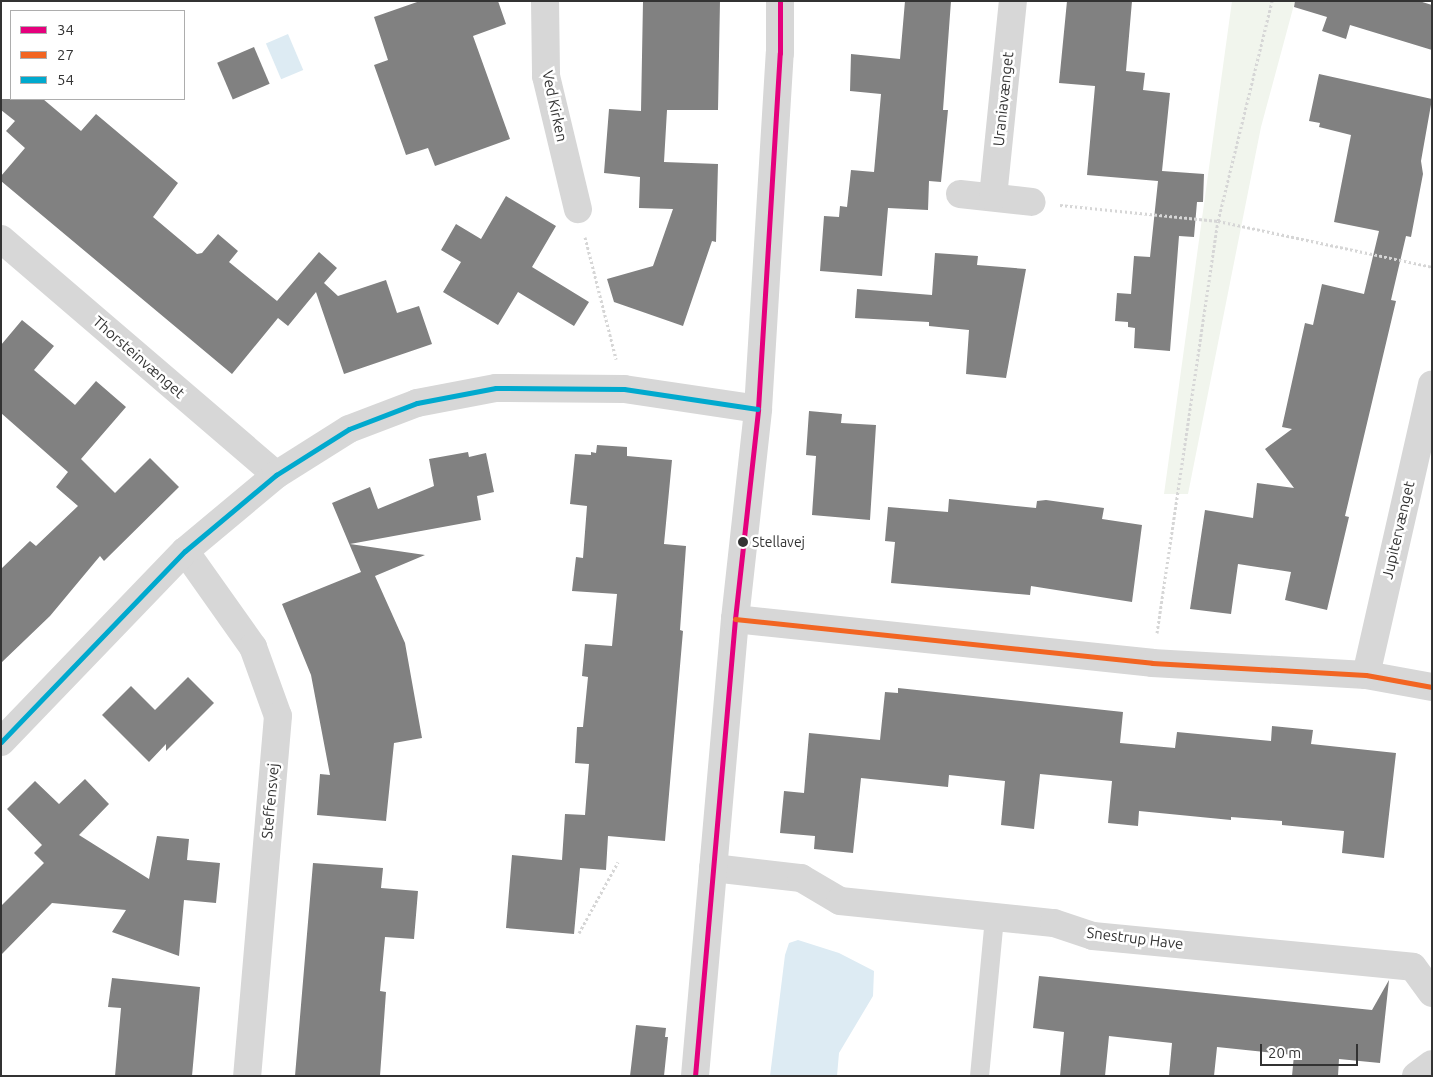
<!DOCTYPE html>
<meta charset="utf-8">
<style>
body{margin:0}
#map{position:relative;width:1433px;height:1077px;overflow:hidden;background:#fff;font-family:Ubuntu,sans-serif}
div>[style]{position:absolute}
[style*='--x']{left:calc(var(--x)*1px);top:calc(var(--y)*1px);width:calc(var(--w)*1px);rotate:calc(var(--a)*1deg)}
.green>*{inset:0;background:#f1f5ed}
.water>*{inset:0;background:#ddebf3;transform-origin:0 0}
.building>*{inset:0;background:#818181;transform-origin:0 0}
.path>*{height:3px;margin-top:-1.5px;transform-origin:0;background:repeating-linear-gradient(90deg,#d6d6d6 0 2.5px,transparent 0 5px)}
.service>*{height:19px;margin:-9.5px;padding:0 9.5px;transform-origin:9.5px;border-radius:9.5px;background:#d7d7d7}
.minor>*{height:28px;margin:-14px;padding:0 14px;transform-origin:14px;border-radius:14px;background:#d7d7d7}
.tertiary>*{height:28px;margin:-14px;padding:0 14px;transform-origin:14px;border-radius:14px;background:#d7d7d7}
.bus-1>*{height:5px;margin:-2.5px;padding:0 2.5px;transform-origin:2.5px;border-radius:2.5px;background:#e5007d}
.bus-2>*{height:5px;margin:-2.5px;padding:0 2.5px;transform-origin:2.5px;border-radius:2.5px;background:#f26522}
.bus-3>*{height:5px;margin:-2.5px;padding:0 2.5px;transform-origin:2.5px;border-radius:2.5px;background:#00a9ce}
.dots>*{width:14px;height:14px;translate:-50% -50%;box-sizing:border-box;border:2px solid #fff;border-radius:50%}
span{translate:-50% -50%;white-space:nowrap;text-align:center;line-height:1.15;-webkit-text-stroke:5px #fff;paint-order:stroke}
.bus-label{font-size:14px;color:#333}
.left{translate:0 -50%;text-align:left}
.street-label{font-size:15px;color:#333}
.frame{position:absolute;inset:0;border:2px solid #333;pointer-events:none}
.legend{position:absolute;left:10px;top:10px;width:175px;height:90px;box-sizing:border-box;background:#fff;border:1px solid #adadad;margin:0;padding:6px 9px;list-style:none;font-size:15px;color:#333}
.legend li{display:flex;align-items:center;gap:10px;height:25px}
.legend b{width:25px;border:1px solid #adadad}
.scale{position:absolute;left:1260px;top:1044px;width:98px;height:22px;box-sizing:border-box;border:2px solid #333;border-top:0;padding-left:6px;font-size:15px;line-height:18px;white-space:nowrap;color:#333;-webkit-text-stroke:4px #fff;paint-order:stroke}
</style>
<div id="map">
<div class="green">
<div style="clip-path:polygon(1232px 1px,1295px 1px,1261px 127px,1188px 494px,1164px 494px)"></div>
</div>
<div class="water">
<div style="left:288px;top:34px;width:39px;height:24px;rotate:67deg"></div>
<div style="clip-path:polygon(798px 940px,839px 953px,874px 971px,873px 996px,839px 1053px,837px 1076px,770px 1076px,785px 955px,789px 943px)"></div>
</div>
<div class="building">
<div style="clip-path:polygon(420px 1px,498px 1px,506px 24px,473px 36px,510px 139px,435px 166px,428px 148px,406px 155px,374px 65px,388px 60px,374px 17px)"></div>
<div style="clip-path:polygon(643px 1px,720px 1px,718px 110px,667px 110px,664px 162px,718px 164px,716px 242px,712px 241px,683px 326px,614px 302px,607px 279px,653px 266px,673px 209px,639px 208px,640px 177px,604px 173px,609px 109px,641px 111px)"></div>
<div style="clip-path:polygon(905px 1px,951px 1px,943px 110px,948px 110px,941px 182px,929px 181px,928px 210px,888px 208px,882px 276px,820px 271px,824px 216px,839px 217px,840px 206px,847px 207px,851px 170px,874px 172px,881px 94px,850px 91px,851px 54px,900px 59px)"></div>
<div style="clip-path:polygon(1067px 1px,1132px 1px,1126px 71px,1145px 73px,1143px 90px,1170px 93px,1162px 171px,1204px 174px,1203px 202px,1197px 202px,1194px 237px,1179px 236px,1170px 351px,1134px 348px,1135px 328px,1128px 327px,1128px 322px,1115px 321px,1117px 293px,1131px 294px,1134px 256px,1150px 257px,1158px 181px,1087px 175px,1095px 86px,1059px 83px)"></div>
<div style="clip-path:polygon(1295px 1px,1419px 1px,1432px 5px,1432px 50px,1350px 25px,1346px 39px,1322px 31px,1327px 17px,1294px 7px)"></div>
<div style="left:254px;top:47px;width:40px;height:40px;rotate:67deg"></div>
<div style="clip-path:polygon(1319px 74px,1432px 99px,1421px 161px,1423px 174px,1411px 237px,1406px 236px,1391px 300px,1396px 301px,1345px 516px,1349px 517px,1327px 610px,1285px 600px,1291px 572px,1238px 564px,1231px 614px,1190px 609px,1205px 510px,1253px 518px,1257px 483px,1294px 488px,1265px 449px,1292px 429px,1282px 427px,1305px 323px,1313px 325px,1322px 284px,1364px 294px,1379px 231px,1334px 222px,1351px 135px,1319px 127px,1320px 123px,1309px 121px)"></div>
<div style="clip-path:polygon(1px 99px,43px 99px,81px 131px,96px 114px,178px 183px,153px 217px,197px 254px,202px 253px,218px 234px,238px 251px,229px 262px,277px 301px,319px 252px,337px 268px,324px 283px,338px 296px,386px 280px,397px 313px,419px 306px,432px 344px,344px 374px,316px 292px,288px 326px,278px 318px,232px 374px,1px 181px,1px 176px,25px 148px,6px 131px,15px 121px,1px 110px)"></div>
<div style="clip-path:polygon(506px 196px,556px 226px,532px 267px,589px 302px,574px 326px,518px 292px,498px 325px,443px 292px,461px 262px,441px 250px,456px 224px,481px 239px)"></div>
<div style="clip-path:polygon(935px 253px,978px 256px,977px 265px,1026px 269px,1006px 378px,966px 374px,969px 330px,929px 326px,929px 322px,855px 318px,857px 289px,932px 295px)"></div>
<div style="clip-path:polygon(22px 320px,54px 346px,34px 370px,75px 405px,96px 381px,126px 407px,81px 459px,115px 493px,150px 458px,179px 487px,104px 561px,100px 556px,50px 616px,1px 663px,1px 569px,30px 541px,36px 546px,78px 506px,56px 487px,68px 472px,1px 413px,1px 345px)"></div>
<div style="clip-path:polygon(809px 411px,842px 414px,841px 423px,876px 425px,870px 520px,812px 515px,816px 456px,806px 455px)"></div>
<div style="clip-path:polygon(597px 445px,627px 447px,627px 456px,672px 460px,664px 544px,686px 546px,680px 630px,683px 631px,665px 841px,608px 836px,606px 870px,580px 868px,574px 934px,506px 928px,512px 855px,562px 860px,565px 814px,585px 815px,589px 764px,575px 763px,577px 727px,583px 727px,588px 677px,582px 676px,585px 644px,612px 646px,617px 594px,572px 591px,576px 557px,583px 558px,587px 506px,570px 504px,575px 454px,591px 455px,591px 452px,596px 453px)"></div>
<div style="clip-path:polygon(468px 452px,469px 457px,486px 453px,494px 492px,477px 496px,481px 520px,350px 544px,425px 555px,375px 576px,405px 643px,422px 738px,394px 743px,386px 821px,317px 815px,320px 774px,330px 775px,311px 675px,282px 604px,361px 572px,332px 503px,370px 487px,378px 509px,434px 486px,429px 459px)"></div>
<div style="clip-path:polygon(949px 499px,1036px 508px,1037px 501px,1046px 500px,1104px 508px,1102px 519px,1142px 525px,1132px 602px,1031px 586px,1030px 595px,891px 583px,895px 542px,885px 541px,888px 507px,948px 512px)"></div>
<div style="clip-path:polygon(188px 677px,214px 703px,166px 751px,166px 744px,149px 762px,102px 715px,131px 686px,155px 710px)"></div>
<div style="clip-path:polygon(898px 688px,1123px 712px,1120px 743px,1175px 748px,1177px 732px,1271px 741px,1272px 726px,1313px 730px,1311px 744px,1396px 753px,1384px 858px,1342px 853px,1344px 831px,1282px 825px,1282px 821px,1231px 817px,1231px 820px,1139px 811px,1138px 826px,1108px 823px,1112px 781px,1040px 774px,1034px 829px,1001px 825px,1005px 781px,949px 775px,948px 787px,861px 778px,853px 853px,814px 849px,815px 836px,780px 833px,784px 791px,804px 793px,809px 733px,880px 740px,885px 692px,898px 693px)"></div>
<div style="clip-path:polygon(85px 779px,109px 804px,79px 835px,149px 879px,157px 836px,189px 839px,187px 860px,220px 863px,216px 903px,184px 900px,179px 956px,112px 932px,126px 910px,52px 903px,1px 955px,1px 906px,44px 863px,34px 853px,42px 845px,7px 809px,35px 781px,59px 804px)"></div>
<div style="clip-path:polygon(313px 863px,383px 868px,381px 888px,418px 891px,414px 939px,385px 937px,380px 991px,386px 992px,380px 1076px,295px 1076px)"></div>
<div style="clip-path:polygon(1039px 976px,1372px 1010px,1389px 980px,1380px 1063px,1339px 1059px,1338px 1076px,1292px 1076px,1294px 1055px,1217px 1047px,1214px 1076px,1169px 1076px,1172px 1043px,1109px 1036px,1105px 1076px,1060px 1076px,1064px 1032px,1033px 1028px)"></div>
<div style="clip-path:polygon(112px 978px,200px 987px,192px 1076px,115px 1076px,121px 1008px,108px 1007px)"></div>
<div style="clip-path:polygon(636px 1025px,666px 1028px,665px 1037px,668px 1037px,664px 1076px,630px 1076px)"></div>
</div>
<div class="path">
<div style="--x:1060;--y:205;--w:159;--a:5.8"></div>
<div style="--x:1218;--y:221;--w:219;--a:12.1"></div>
<div style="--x:585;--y:237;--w:126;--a:75.7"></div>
<div style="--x:1157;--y:633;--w:416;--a:-81.6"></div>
<div style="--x:1218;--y:221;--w:227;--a:-76.2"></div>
<div style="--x:579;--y:933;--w:81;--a:-61.2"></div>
</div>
<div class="service">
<div style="--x:979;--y:1076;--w:161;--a:-84.6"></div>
</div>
<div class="minor">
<div style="--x:545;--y:1;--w:75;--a:89.2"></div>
<div style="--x:546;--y:76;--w:137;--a:76.5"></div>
<div style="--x:960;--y:194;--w:72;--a:6.3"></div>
<div style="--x:993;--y:197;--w:197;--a:-84.2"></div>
<div style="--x:1;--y:239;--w:362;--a:40.6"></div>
<div style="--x:185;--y:551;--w:118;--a:54.7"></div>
<div style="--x:253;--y:647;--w:73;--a:70.1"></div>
<div style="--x:278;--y:716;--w:361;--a:94.9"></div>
<div style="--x:735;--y:619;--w:419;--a:6"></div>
<div style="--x:1152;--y:663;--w:214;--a:3.2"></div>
<div style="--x:1366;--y:675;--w:67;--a:10.3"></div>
<div style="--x:1366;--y:675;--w:298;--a:-77.2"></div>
<div style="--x:1;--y:742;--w:265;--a:-46.1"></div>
<div style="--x:185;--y:551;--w:119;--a:-39.9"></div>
<div style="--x:276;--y:475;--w:86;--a:-32.2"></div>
<div style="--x:349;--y:429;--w:73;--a:-20.9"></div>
<div style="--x:417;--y:403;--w:80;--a:-10.8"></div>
<div style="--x:496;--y:388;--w:128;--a:0.4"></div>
<div style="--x:624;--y:389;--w:135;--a:8.5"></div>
<div style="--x:713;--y:868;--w:89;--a:6.5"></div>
<div style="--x:801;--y:878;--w:45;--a:30.5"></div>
<div style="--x:840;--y:901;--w:215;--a:5.9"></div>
<div style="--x:1054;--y:923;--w:41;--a:18.4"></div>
<div style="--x:1093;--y:936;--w:321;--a:5.5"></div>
<div style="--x:1413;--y:967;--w:32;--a:54"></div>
<div style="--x:1416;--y:1076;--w:20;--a:-37"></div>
</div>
<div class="tertiary">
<div style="--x:695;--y:1076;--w:459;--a:-85"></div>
<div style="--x:735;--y:619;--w:211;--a:-83.7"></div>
<div style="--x:758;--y:409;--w:357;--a:-86.5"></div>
<div style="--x:780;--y:53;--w:52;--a:-90"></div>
</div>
<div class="bus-1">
<div style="--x:695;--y:1076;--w:459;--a:-85"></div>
<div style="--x:735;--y:619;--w:211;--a:-83.7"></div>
<div style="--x:758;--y:409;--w:357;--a:-86.5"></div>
<div style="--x:780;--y:53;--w:52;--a:-90"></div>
</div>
<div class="bus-2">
<div style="--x:735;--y:619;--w:419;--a:6"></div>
<div style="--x:1152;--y:663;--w:214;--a:3.2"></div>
<div style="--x:1366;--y:675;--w:67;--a:10.3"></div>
</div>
<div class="bus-3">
<div style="--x:1;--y:742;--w:265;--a:-46.1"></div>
<div style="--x:185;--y:551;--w:119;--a:-39.9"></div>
<div style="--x:276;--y:475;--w:86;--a:-32.2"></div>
<div style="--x:349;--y:429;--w:73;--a:-20.9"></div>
<div style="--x:417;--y:403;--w:80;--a:-10.8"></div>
<div style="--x:496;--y:388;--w:128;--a:0.4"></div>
<div style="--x:624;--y:389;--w:135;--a:8.5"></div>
</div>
<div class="dots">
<div style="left:743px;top:542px;background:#333"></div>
</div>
<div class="bus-label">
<span class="left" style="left:752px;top:542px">Stellavej</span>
</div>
<div class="street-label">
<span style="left:1003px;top:99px;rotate:-84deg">Uraniavænget</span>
<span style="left:555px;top:106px;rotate:78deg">Ved Kirken</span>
<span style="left:139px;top:357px;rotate:41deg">Thorsteinvænget</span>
<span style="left:1398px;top:530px;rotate:-77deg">Jupitervænget</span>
<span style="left:270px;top:801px;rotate:-85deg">Steffensvej</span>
<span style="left:1135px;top:938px;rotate:7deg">Snestrup Have</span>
</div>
<div class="frame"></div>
<ul class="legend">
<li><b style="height:6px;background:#e5007d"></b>34</li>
<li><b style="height:6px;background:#f26522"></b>27</li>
<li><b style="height:6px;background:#00a9ce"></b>54</li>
</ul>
<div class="scale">20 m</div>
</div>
